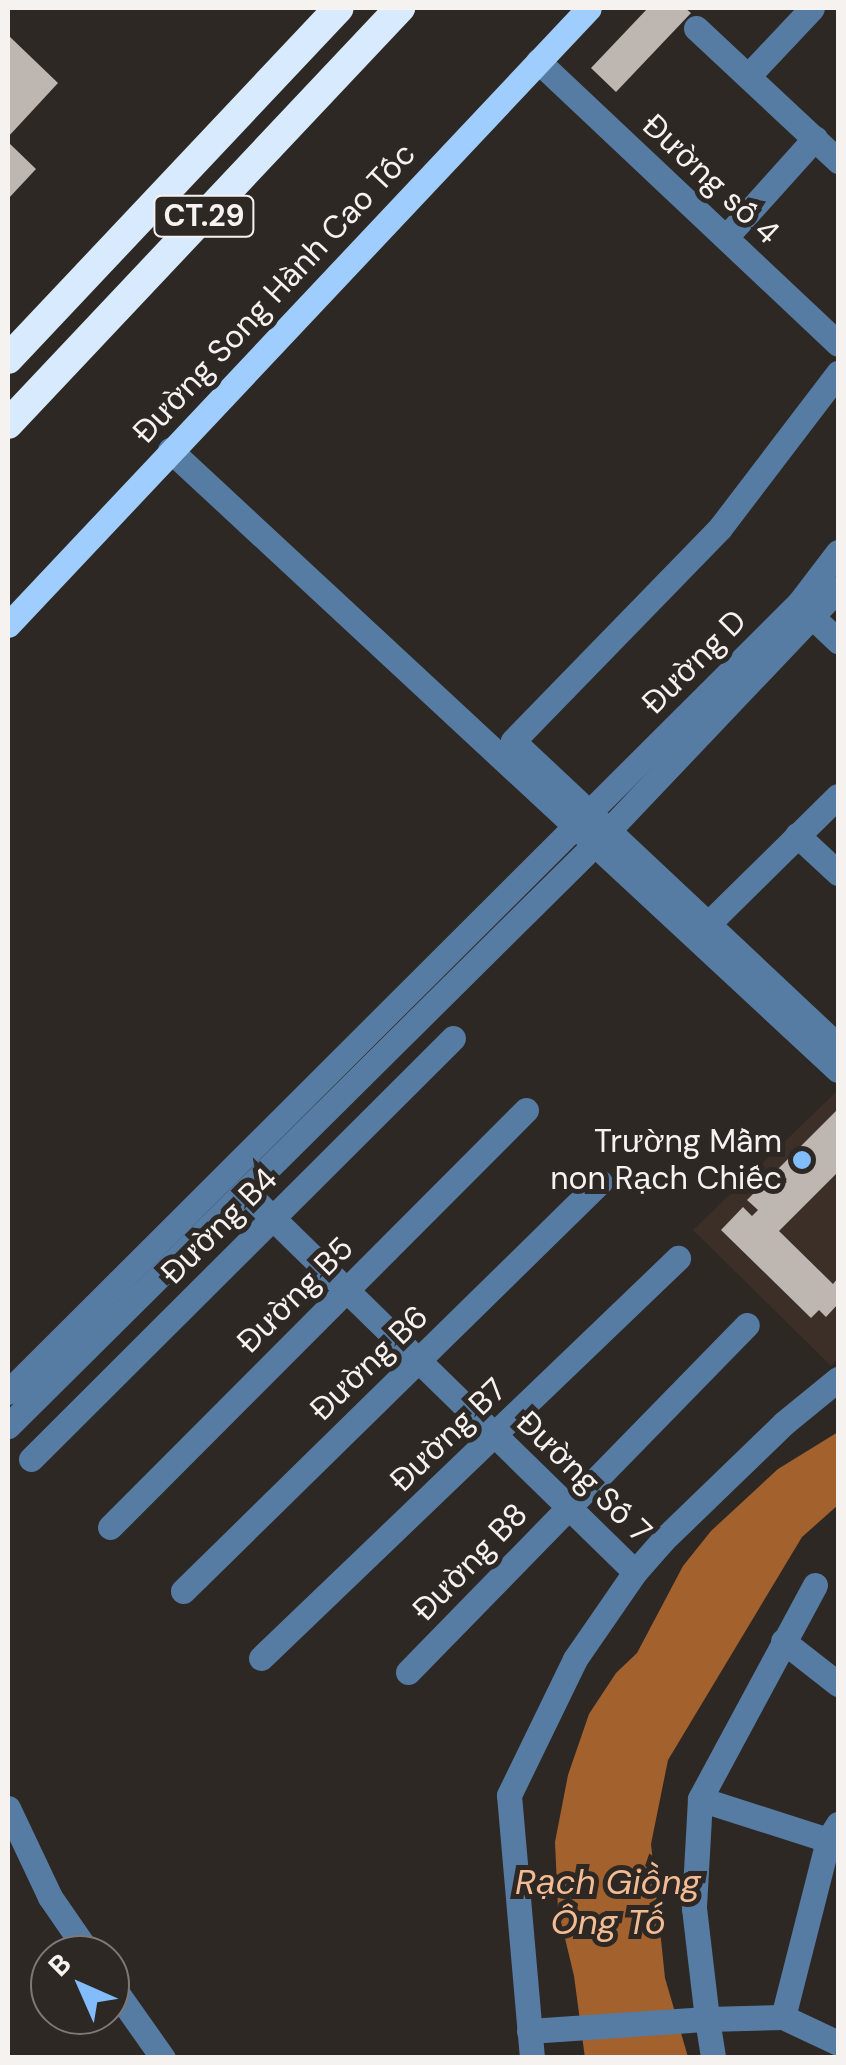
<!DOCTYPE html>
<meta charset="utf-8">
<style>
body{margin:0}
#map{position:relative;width:846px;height:2065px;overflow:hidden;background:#2e2824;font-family:"DM Sans",sans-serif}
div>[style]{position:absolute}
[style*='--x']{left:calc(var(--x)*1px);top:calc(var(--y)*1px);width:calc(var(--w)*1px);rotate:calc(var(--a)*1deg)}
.built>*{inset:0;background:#3b2f28}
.water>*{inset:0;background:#a3612e}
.building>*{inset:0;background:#beb6b1}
.minor>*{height:25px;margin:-12.5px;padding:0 12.5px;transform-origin:12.5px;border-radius:12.5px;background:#567ca4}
.major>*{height:25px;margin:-12.5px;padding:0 12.5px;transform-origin:12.5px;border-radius:12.5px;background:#9fcdfe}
.highway>*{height:30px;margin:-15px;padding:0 15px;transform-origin:15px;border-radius:15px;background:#d8eafe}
.dots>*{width:28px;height:28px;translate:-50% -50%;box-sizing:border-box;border:5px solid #2e2824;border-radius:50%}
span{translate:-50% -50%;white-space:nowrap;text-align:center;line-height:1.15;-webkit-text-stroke:10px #2e2824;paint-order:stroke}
.shield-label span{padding:2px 8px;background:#2e2824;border:2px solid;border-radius:8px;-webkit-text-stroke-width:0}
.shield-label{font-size:30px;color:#f6f2f0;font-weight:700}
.street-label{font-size:32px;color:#f6f2f0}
.poi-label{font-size:32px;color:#f6f2f0}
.right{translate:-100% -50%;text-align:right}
.water-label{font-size:35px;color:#f4bc95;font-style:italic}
.frame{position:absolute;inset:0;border:10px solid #f6f2f0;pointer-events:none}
.north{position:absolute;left:30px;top:1935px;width:100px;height:100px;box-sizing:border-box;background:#2e2824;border:2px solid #7e7976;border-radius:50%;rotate:315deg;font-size:28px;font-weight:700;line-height:40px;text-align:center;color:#f6f2f0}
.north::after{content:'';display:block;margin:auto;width:35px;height:45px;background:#82bcfa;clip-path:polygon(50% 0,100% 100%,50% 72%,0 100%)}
</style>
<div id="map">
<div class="built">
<div style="clip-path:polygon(838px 1090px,838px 1359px,831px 1366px,693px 1230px)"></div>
</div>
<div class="water">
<div style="clip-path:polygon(838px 1432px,838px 1505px,802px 1537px,668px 1760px,651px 1844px,665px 1978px,688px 2057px,585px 2058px,574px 1976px,558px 1909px,555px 1842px,568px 1775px,589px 1714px,616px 1673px,637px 1653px,683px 1566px,711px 1531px,778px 1469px)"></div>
</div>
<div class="building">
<div style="clip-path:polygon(648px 8px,685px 8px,691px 13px,616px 92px,591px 68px)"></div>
<div style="clip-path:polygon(8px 35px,58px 83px,8px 137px)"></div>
<div style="clip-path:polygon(8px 142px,36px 169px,8px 199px)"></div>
<div style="clip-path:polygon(838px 1109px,838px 1172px,779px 1231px,833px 1284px,838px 1278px,838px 1304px,826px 1317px,819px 1310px,811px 1318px,721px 1230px,743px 1207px,752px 1216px,758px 1210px,747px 1200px)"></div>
</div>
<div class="minor">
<div style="--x:696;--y:28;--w:195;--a:43.1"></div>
<div style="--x:538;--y:61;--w:412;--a:43.3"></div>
<div style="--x:748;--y:76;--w:93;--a:-46.7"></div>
<div style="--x:726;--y:237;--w:133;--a:-48"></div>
<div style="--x:838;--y:373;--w:195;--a:127.3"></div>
<div style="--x:720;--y:528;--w:297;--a:134.2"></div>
<div style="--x:513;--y:741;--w:446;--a:43.2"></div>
<div style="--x:170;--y:450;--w:911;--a:42.87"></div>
<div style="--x:802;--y:607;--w:50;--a:43.4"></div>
<div style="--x:797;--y:835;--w:56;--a:42.8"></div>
<div style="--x:709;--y:923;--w:181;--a:-44.6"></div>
<div style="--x:245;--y:1191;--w:545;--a:44.33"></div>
<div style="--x:8;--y:1392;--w:1117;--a:-44.93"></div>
<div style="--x:799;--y:603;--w:64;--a:-52.6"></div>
<div style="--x:8;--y:1426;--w:845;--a:-44.76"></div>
<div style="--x:608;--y:831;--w:334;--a:-46.5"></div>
<div style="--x:31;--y:1459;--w:596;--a:-44.93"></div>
<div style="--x:110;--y:1527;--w:589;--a:-45.07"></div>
<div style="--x:815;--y:1585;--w:243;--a:118.3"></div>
<div style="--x:700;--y:1799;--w:109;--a:93.2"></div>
<div style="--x:694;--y:1908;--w:112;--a:83.3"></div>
<div style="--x:707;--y:2019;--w:76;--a:-1.5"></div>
<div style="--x:783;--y:2017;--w:183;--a:-75.7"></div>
<div style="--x:828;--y:1840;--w:19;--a:-58"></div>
<div style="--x:183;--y:1591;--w:584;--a:-44.45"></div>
<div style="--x:783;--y:1641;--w:70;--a:38"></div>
<div style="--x:261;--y:1658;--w:578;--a:-43.81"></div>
<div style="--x:408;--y:1672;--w:485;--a:-45.7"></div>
<div style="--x:700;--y:1799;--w:134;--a:17.8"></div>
<div style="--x:8;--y:1808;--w:98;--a:64.7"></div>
<div style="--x:50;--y:1897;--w:70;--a:55.4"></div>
<div style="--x:110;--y:1983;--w:92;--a:54.8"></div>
<div style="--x:783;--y:2017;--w:61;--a:25.3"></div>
<div style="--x:529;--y:2031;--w:178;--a:-3.9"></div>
<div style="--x:707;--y:2019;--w:39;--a:81"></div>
<div style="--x:532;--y:2058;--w:264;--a:-95"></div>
<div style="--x:509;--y:1795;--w:151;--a:-64.1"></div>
<div style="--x:575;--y:1659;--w:106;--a:-55.4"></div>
<div style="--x:635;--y:1572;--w:43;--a:-48.8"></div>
<div style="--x:663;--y:1540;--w:168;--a:-44"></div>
<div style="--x:784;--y:1423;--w:70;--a:-39.2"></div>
</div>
<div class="major">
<div style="--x:8;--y:625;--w:847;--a:-46.72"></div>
</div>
<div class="highway">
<div style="--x:8;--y:359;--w:482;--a:-46.7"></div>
<div style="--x:8;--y:424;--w:572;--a:-46.7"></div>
</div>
<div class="dots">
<div style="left:802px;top:1160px;background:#82bcfa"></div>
</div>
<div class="shield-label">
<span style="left:204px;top:216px">CT.29</span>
</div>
<div class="street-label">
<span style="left:711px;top:179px;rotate:43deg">Đường số 4</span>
<span style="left:274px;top:293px;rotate:-47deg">Đường Song Hành Cao Tốc</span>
<span style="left:694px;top:662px;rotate:-45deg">Đường D</span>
<span style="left:219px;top:1226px;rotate:-45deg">Đường B4</span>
<span style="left:295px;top:1295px;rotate:-45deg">Đường B5</span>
<span style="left:369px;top:1363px;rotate:-44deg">Đường B6</span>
<span style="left:448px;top:1435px;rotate:-44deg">Đường B7</span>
<span style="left:584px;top:1477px;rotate:44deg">Đường Số 7</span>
<span style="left:470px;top:1562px;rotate:-46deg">Đường B8</span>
</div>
<div class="poi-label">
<span class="right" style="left:782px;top:1160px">Trường Mầm<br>non Rạch Chiếc</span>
</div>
<div class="water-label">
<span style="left:608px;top:1902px">Rạch Giồng<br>Ông Tố</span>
</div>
<div class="frame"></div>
<div class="north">B</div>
</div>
